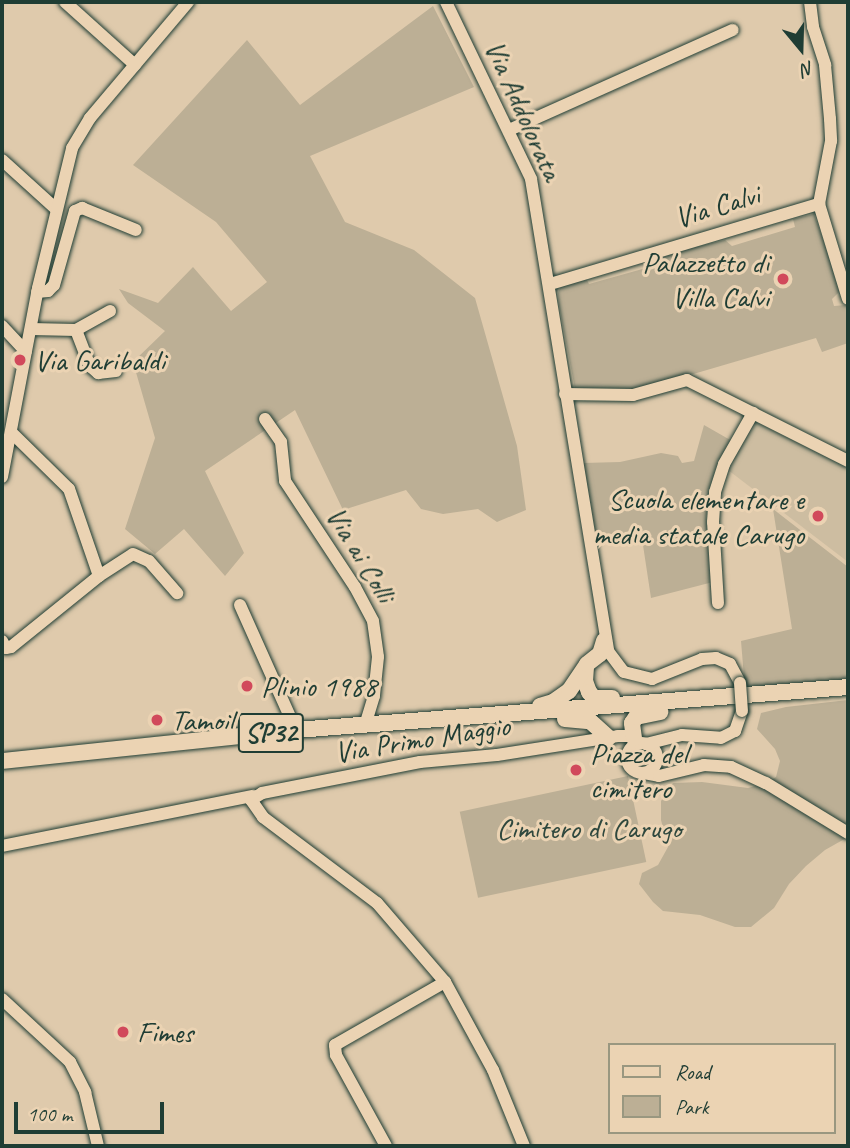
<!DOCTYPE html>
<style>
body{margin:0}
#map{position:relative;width:850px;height:1148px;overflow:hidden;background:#dfcaac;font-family:Caveat,sans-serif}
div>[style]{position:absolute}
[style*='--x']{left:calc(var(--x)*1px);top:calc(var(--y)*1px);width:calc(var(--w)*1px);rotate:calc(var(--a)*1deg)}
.built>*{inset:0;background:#cdbda1}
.green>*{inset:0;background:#bcaf95;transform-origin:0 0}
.roads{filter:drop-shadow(0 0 2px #1f3d34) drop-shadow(0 0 2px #1f3d34)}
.minor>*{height:12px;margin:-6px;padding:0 6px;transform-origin:6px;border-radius:6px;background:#ebd3b3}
.minor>.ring{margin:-6px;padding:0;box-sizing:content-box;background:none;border:12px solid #ebd3b3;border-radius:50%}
.major>*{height:16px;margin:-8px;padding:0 8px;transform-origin:8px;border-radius:8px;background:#ebd3b3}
.bridges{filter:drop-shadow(0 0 2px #1f3d34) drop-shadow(0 0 2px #1f3d34)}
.minor-bridge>*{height:12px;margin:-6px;padding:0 6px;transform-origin:6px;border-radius:6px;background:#ebd3b3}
.dots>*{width:19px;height:19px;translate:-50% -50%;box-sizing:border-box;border:4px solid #ebd3b3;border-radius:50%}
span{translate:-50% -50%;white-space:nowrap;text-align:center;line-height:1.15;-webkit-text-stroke:6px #ebd3b3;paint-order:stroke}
.shield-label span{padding:2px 5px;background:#ebd3b3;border:2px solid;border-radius:5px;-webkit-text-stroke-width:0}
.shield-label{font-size:28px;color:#1f3d34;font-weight:700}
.street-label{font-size:30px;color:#1f3d34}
.poi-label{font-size:30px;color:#1f3d34}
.right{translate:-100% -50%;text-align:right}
.left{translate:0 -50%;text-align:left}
.park-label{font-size:30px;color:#2f483e}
.frame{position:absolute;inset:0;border:4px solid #1f3d34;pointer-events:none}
.legend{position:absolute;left:608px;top:1043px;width:228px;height:91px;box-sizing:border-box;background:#ebd3b3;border:2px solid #999780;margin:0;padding:9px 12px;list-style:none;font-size:21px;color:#1f3d34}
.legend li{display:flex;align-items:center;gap:14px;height:35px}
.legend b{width:35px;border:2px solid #999780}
.north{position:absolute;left:766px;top:14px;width:70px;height:70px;-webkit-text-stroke:5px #ebd3b3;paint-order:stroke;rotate:161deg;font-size:19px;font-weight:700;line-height:28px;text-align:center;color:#1f3d34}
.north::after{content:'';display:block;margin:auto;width:24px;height:32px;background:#1f3d34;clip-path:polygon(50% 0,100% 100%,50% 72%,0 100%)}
.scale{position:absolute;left:14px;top:1102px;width:150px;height:32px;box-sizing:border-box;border:4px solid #1f3d34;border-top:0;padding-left:9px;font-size:21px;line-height:24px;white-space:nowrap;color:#1f3d34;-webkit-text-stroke:5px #ebd3b3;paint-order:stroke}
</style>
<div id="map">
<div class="built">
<div style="clip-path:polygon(754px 421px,848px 468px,848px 562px,728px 470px)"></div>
</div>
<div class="green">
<div style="clip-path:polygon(433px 6px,474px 87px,310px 156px,345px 222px,414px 250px,475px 298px,517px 446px,526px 510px,497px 522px,478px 509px,443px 514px,421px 509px,406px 490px,343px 510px,295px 410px,205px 471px,244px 553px,225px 576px,184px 529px,155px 554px,125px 529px,155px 438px,133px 362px,165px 331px,128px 303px,119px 289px,158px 303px,193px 267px,231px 311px,267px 282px,216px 222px,133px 165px,247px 40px,300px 105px)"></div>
<div style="clip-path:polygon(814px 214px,841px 290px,832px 299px,834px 306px,846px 305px,848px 308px,848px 343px,822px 352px,816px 338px,632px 392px,575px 389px,559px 305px,558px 293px,561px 286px,586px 278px,589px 284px,653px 266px,653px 259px,679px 251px,725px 240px,732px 246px,795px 227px,793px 219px)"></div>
<div style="clip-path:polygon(704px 425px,732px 441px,715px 471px,706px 517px,713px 582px,651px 598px,641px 532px,596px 535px,583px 463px,620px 462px,661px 453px,678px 456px,682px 463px,694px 461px)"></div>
<div style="clip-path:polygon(773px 509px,848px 567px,848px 682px,745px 689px,741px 641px,792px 629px)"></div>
<div style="clip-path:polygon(848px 700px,848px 837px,825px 850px,806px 866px,789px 884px,774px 908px,751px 927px,735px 927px,700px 915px,663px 911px,653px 902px,639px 884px,642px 873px,658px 865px,668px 847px,661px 820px,661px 801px,673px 783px,702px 782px,748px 788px,766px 783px,776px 777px,780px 761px,775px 749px,757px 729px,761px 713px,786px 707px)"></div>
<div style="left:628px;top:776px;width:88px;height:172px;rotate:78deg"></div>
</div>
<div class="roads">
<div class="minor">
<div style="--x:65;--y:2;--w:94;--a:42"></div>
<div style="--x:446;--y:2;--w:196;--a:64.3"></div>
<div style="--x:531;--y:179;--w:478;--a:80.7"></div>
<div style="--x:608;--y:651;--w:26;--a:53"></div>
<div style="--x:624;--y:672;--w:29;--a:14"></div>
<div style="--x:652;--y:679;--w:54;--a:-21.8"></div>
<div style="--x:702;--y:659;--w:14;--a:-4"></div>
<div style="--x:716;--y:658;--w:15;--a:23"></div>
<div style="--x:730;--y:664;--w:21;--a:62"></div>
<div style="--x:810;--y:2;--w:25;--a:83"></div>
<div style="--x:813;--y:27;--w:40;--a:72"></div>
<div style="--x:825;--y:65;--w:54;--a:84.7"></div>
<div style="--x:830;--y:119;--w:22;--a:87"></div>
<div style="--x:831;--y:141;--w:64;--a:100.8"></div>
<div style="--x:819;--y:204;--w:99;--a:73"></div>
<div style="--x:509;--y:130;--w:245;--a:-24.1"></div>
<div style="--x:2;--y:160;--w:73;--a:42.2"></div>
<div style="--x:550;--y:284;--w:281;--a:-16.6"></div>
<div style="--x:37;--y:292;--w:11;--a:-5"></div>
<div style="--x:48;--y:291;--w:8;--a:-45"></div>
<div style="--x:54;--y:285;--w:77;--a:-74.2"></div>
<div style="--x:75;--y:211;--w:8;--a:-23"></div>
<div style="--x:82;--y:208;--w:58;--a:22.2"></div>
<div style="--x:2;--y:326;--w:35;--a:47"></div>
<div style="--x:31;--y:329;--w:45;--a:1.3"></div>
<div style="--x:76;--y:330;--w:39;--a:-29"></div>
<div style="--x:76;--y:330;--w:39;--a:69"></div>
<div style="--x:90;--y:366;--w:11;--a:41"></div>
<div style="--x:98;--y:373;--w:18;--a:-6"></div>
<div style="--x:565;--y:394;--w:68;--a:0.8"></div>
<div style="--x:633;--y:395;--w:56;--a:-15.5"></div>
<div style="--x:687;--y:380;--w:180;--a:26.7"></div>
<div style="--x:265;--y:419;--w:28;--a:55"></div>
<div style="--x:281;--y:442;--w:39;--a:84"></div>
<div style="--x:285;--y:481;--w:127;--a:56.6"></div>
<div style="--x:355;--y:587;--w:38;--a:62"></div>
<div style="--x:373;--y:621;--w:36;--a:82"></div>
<div style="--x:378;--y:657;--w:39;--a:96"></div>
<div style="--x:374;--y:696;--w:30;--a:107"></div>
<div style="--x:2;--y:477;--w:192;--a:-79.2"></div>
<div style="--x:38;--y:288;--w:144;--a:-76.3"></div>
<div style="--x:72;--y:148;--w:35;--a:-59"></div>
<div style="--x:90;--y:118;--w:152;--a:-49.8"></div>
<div style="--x:99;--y:576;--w:40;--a:-32.9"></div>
<div style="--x:133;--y:554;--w:17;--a:24"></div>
<div style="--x:149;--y:561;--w:43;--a:48.8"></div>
<div style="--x:718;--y:603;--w:81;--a:-93.5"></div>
<div style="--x:713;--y:522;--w:30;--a:-86"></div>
<div style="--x:715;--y:492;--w:29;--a:-72"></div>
<div style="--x:724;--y:464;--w:59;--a:-60.4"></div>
<div style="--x:240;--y:605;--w:137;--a:65.9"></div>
<div style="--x:2;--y:641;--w:8;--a:60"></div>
<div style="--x:6;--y:648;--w:5;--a:-11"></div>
<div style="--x:11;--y:647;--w:113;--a:-38.9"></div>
<div style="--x:99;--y:576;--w:92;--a:-109"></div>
<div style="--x:69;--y:489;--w:81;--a:-135.5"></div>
<div class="ring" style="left:627px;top:743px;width:18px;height:18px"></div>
<div style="--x:646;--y:744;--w:37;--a:-14"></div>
<div style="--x:682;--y:735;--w:39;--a:4"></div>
<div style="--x:721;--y:738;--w:16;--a:-27"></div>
<div style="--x:735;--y:731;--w:21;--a:-71"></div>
<div style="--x:644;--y:773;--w:15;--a:11"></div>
<div style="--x:659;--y:776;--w:46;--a:-13.7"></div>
<div style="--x:704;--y:765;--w:27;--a:4"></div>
<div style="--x:731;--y:767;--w:38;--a:25"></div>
<div style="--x:766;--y:783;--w:96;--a:31.4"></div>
<div style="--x:2;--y:846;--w:256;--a:-11.3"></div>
<div style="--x:2;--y:999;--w:93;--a:42.8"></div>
<div style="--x:70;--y:1062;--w:34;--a:63"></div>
<div style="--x:85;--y:1092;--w:56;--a:76.5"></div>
<div style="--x:386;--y:1146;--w:104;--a:-118.8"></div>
<div style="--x:336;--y:1055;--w:10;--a:-96"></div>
<div style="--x:335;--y:1045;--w:127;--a:-29.8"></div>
<div style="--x:524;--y:1146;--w:82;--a:-112.2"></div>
<div style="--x:493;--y:1070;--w:100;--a:-118.6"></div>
<div style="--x:445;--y:982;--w:104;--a:-130.7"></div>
<div style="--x:377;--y:903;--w:143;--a:-143"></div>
<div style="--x:263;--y:817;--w:21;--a:-125"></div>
<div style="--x:251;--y:800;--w:13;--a:-32"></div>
<div style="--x:262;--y:793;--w:161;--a:-11.1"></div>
<div style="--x:420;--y:762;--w:77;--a:-5.2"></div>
<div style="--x:497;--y:755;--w:122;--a:-8.9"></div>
<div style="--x:618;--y:736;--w:13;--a:0"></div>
<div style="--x:631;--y:736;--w:11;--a:45"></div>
</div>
<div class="major">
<div style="--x:586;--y:667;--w:14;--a:94"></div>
<div style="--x:585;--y:681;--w:12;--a:70"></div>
<div style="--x:589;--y:692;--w:8;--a:50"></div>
<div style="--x:594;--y:698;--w:18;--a:0"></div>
<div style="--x:540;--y:706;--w:14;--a:-17"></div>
<div style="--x:553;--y:702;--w:19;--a:-35"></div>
<div style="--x:569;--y:691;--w:32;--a:-56"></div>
<div style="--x:587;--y:664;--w:16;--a:-38"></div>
<div style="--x:600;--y:654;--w:14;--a:-73"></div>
<div style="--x:565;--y:719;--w:25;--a:5"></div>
<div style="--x:590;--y:721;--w:25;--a:42"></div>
<div style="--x:634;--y:738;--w:15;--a:-98"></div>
<div style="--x:632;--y:723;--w:7;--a:-56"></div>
<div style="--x:636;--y:717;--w:25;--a:-12"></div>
<div style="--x:2;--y:761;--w:296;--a:-6"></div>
<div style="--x:296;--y:730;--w:554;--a:-4.45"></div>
</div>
</div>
<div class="bridges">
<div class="minor-bridge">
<div style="--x:740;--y:683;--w:28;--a:86"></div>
</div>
</div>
<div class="dots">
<div style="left:783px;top:279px;background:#d1495b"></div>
<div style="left:20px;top:360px;background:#d1495b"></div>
<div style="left:818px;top:516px;background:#d1495b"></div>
<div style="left:247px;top:686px;background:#d1495b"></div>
<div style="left:157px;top:720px;background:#d1495b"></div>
<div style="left:576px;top:770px;background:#d1495b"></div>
<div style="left:123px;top:1032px;background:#d1495b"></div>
</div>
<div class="shield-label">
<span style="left:271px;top:733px">SP32</span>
</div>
<div class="street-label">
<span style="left:524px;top:110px;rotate:66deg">Via Addolorata</span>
<span style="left:717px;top:206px;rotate:-17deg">Via Calvi</span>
<span style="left:361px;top:554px;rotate:59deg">Via ai Colli</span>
<span style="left:422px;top:739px;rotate:-9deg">Via Primo Maggio</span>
</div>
<div class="poi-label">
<span class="right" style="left:769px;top:279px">Palazzetto di<br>Villa Calvi</span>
<span class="left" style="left:34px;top:360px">Via Garibaldi</span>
<span class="right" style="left:804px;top:516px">Scuola elementare e<br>media statale Carugo</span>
<span class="left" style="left:261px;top:686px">Plinio 1988</span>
<span class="left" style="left:171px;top:720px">Tamoil</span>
<span class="left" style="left:590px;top:770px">Piazza del<br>cimitero</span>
<span class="left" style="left:137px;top:1032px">Fimes</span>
</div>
<div class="park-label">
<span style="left:589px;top:828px">Cimitero di Carugo</span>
</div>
<div class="frame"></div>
<ul class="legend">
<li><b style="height:9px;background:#ebd3b3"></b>Road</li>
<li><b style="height:19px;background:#bcaf95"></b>Park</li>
</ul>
<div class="north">N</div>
<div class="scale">100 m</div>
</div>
